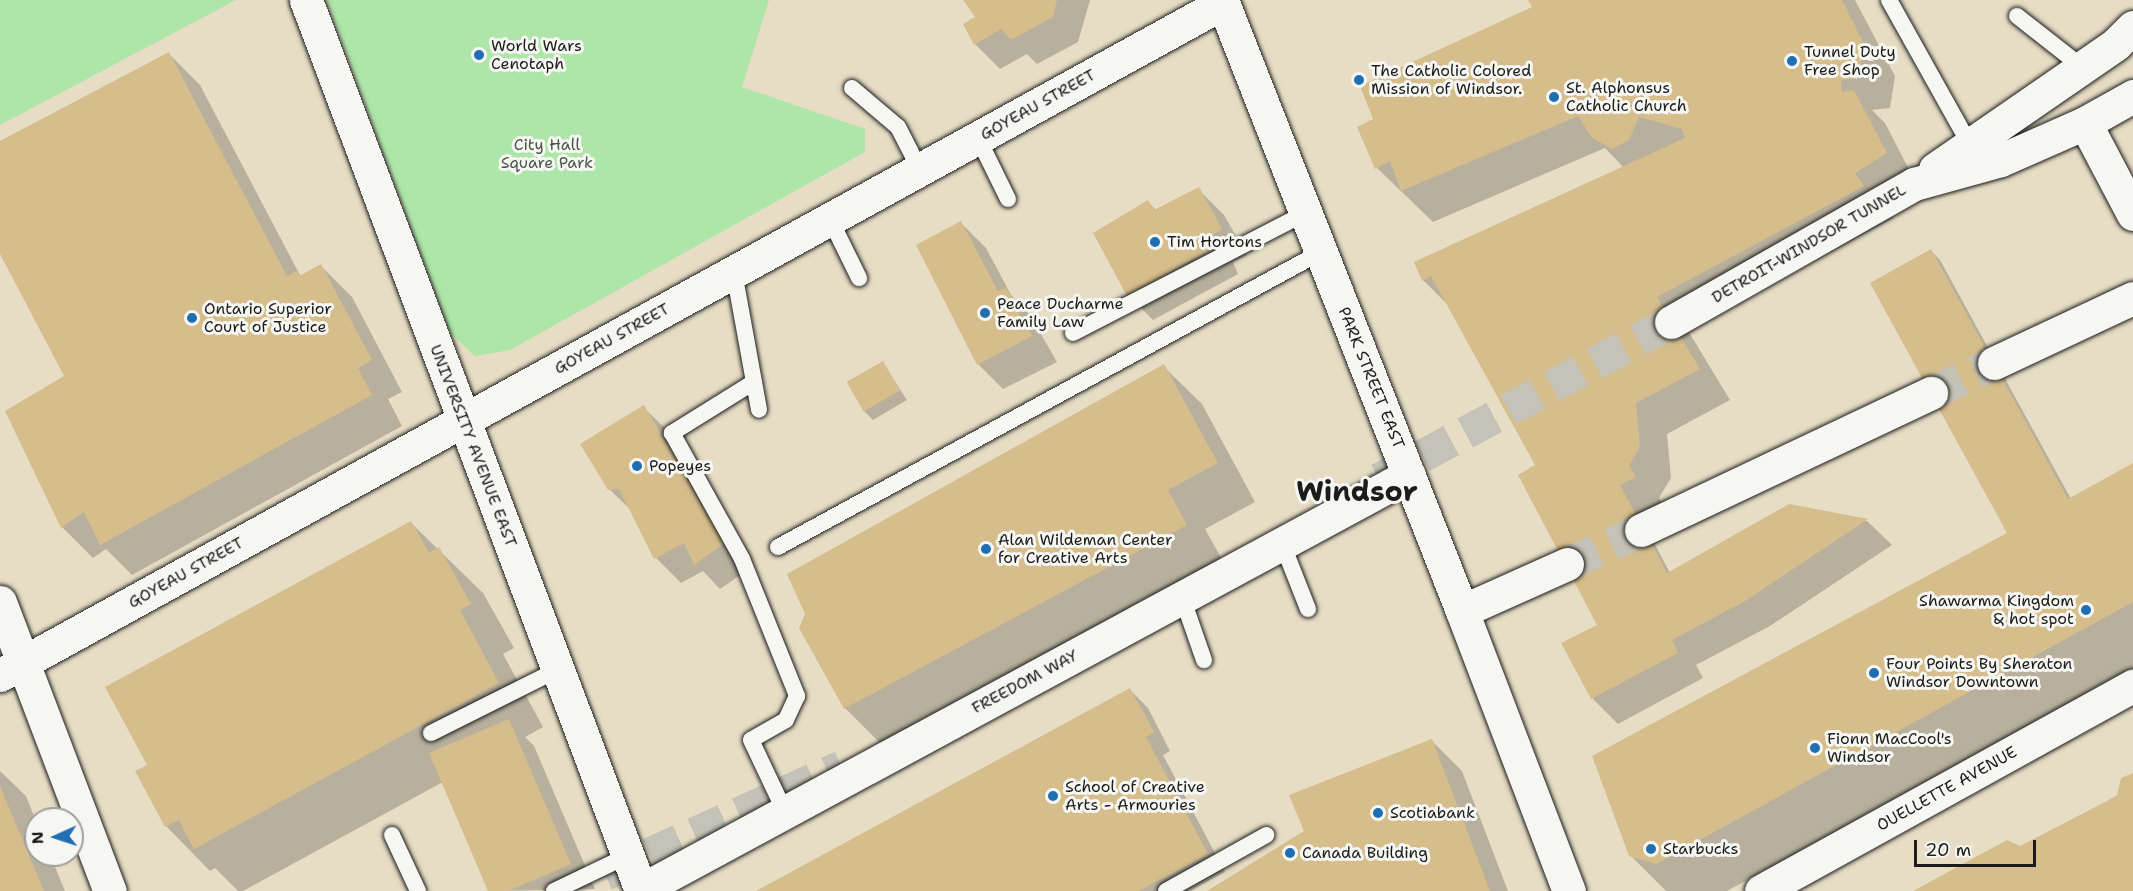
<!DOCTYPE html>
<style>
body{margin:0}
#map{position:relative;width:2133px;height:891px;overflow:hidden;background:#efebde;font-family:"Shantell Sans",sans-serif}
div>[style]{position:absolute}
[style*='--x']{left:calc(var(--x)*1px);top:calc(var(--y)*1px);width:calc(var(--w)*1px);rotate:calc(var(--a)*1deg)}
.built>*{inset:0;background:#e7ddc5}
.green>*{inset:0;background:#aee5a9}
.shadow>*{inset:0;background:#0003}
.building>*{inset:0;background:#d5bd8c;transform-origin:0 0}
.primary-tunnel>*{height:33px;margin-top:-16.5px;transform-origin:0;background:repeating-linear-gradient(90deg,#c5c2b7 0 33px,transparent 0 49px)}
.roads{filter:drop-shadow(0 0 2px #1c1c1c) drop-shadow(0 0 2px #1c1c1c)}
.service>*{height:16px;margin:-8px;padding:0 8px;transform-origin:8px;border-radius:8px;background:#f6f6f2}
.minor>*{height:33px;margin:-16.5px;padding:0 16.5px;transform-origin:16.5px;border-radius:16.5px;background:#f6f6f2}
.tertiary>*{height:33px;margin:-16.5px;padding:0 16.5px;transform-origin:16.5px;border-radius:16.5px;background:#f6f6f2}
.primary>*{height:33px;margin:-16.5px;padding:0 16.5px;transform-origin:16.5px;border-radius:16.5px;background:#f6f6f2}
.dots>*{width:16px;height:16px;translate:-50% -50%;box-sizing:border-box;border:3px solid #f6f6f2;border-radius:50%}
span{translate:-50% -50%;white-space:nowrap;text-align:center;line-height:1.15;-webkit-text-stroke:6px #f6f6f2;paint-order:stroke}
.poi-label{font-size:16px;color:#1c1c1c}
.left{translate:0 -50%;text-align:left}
.right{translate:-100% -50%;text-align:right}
.street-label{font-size:16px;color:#1c1c1c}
.park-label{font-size:16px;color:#485846}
.town-label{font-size:28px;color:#1c1c1c;font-weight:700}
.north{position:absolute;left:24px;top:807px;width:60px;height:60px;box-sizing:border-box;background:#f6f6f2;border:2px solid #9f9f9c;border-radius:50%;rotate:267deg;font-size:16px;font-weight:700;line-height:24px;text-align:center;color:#1c1c1c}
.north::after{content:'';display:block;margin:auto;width:21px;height:27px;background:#1f6fb2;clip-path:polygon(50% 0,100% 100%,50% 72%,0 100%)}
.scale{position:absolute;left:1914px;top:840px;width:122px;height:27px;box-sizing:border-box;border:3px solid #1c1c1c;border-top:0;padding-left:8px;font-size:18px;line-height:21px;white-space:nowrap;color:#1c1c1c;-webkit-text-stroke:4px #f6f6f2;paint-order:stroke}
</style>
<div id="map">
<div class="built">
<div style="clip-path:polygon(evenodd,0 0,2133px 0,2133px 891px,0 891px,0 0,36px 819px,72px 819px,72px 855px,36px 855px,36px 819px)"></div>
</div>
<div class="green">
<div style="clip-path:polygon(0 0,236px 0,0 125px)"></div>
<div style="clip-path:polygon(327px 0,769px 0,742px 87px,865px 129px,865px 152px,510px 350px,475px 356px,450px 333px)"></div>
</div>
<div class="shadow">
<div style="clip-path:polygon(965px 0,1090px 0,1078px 42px,1037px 64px,1027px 54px,1000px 69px,975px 44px,977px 18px)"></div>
<div style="clip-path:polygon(1530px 0,1855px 0,1895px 76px,1890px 108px,1872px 110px,1885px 123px,1917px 185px,1885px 205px,1894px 218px,1687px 329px,1730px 400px,1667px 434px,1671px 478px,1659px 498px,1666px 508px,1642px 520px,1670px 573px,1790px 506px,1867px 521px,1892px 545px,1770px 626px,1696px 665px,1703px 678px,1618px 724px,1593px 699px,1563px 644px,1599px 625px,1537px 466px,1449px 306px,1423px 280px,1624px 168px,1605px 148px,1433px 222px,1377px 168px,1375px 120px,1534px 7px)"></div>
<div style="clip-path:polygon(169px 54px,200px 85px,301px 277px,321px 266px,352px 297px,402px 392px,388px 399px,402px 426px,132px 575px,106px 549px,93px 558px,62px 527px,66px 376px,0 250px,0 142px)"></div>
<div style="clip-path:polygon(1198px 189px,1224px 215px,1247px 255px,1233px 262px,1238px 274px,1153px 320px,1128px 295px,1148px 202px,1156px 210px)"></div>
<div style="clip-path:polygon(961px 223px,986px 248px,1011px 295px,1030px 315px,1057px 362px,1003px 389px,978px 364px)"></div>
<div style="clip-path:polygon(1931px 251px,1940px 260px,2071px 499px,2133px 465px,2133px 668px,1727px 891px,1666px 891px,1630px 855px,2009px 533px)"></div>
<div style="clip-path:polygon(883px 363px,907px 400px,873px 420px,864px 411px)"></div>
<div style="clip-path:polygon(1163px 366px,1202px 404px,1255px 502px,1205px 529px,1224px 563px,884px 747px,845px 708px,800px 628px)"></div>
<div style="clip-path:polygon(643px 407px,669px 432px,749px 569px,720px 589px,703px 571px,681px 583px,656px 558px,632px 511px,609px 489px)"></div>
<div style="clip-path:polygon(411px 523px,483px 593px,514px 648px,503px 654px,543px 727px,525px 737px,534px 746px,595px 889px,489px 891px,443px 782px,243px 891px,238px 891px,215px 868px,210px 871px,166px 826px,149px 765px)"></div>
<div style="clip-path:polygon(1130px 690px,1148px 708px,1170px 751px,1163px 755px,1225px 872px,1190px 891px,758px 891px)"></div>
<div style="clip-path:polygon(1431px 740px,1462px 771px,1508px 891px,1210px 891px,1305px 832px)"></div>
<div style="clip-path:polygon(0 771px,26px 796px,36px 821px,36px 855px,50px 855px,65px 891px,0 891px)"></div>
</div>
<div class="building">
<div style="clip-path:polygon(963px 0,1057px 0,1053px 17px,1011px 40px,1001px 29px,974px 45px,963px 24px,975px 17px)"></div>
<div style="clip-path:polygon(1528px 0,1842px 0,1864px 44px,1859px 78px,1841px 80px,1842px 92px,1854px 90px,1887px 153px,1855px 173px,1864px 186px,1657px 297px,1700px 369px,1636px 403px,1640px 446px,1629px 466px,1636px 477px,1620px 485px,1667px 573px,1789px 504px,1868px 519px,1745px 601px,1672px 640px,1678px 653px,1591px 699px,1561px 643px,1597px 625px,1518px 475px,1535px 465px,1431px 276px,1422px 281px,1414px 262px,1685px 138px,1682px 129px,1639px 117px,1629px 140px,1612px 149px,1592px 138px,1578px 116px,1401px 191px,1390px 161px,1375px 169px,1357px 127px,1373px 119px,1360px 86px,1532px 7px)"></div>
<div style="clip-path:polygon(169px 52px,287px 276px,297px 271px,299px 276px,321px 264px,372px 360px,358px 368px,372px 395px,100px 545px,84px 512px,61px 528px,5px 411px,64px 376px,0 254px,0 141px)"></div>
<div style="clip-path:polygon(1199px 187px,1222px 229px,1209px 237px,1213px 248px,1127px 296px,1093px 233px,1148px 200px,1154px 210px)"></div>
<div style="clip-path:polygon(961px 221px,998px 291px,1006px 288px,1032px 336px,977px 365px,916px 245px)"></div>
<div style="clip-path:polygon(1931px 249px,2068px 499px,2133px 463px,2133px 602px,1656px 864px,1629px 856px,1592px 756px,2007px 533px,1870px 283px)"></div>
<div style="left:883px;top:361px;width:34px;height:42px;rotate:60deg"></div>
<div style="clip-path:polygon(1164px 364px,1218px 463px,1168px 490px,1187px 525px,844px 709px,799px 628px,805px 614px,787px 574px)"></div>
<div style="clip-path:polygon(644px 405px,725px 543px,694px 565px,684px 543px,654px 559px,619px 489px,608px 490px,580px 444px)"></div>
<div style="clip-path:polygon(411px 521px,429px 553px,439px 547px,471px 604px,460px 610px,499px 683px,194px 849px,179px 820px,165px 827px,135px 771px,147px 765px,105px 687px)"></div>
<div style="clip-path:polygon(1130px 688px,1154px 732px,1146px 737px,1208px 854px,1139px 891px,756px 891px)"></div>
<div style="clip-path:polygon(509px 719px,571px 864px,508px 891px,488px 891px,429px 753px)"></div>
<div style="clip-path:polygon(1432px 739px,1490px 891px,1207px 891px,1304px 831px,1289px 795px)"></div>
<div style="clip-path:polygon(2133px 773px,2133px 891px,1913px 891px,2007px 840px,2020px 846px,2107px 801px,2117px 795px,2121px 778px)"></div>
<div style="clip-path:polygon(0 786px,44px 891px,0 891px)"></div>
</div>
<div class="primary-tunnel">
<div style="--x:1931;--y:393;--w:70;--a:-25.5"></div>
<div style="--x:1379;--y:479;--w:332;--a:-28.3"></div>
<div style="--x:1567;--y:564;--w:81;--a:-24.7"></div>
<div style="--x:605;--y:874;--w:260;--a:-24.5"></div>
</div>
<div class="roads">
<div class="service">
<div style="--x:1889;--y:0;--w:166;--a:60.8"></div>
<div style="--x:2017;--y:16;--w:83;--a:38.1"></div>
<div style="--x:852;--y:88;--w:60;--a:40.3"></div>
<div style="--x:898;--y:127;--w:48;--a:62.9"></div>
<div style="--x:978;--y:138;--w:68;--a:63.8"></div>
<div style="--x:830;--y:219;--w:66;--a:63.8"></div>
<div style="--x:734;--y:272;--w:140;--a:79.7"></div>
<div style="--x:1073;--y:333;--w:261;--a:-27.3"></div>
<div style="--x:754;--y:382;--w:97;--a:148.1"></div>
<div style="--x:672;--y:433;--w:144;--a:60.9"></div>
<div style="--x:742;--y:559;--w:148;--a:68.1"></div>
<div style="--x:797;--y:696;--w:26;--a:115"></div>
<div style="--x:786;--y:720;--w:40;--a:150.3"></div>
<div style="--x:751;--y:740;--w:80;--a:64.7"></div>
<div style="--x:1282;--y:543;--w:71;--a:68.5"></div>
<div style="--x:778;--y:547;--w:618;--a:-28.51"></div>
<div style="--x:1182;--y:597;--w:67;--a:70.8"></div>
<div style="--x:431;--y:733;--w:141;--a:-26.6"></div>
<div style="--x:392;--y:835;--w:62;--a:65.1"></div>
<div style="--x:554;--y:891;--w:81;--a:-25.6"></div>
<div style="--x:1166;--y:891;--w:115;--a:-29.2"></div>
</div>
<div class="minor">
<div style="--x:641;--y:890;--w:873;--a:-28.39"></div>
</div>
<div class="tertiary">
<div style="--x:306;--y:0;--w:952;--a:69.39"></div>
<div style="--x:1222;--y:0;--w:656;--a:68.56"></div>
<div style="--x:0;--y:602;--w:309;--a:69.2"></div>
<div style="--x:0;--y:675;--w:1395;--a:-28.79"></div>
</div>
<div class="primary">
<div style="--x:2085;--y:123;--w:103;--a:62.2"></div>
<div style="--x:1935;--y:169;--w:220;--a:-34.6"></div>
<div style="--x:2116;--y:44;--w:24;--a:-45"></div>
<div style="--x:1671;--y:322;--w:279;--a:-29.6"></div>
<div style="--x:1914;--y:184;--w:90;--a:-15.4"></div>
<div style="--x:2001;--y:160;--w:92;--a:-23.8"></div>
<div style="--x:2085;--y:123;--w:55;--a:-29.4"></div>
<div style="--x:1994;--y:363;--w:153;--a:-25.1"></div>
<div style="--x:1641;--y:530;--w:321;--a:-25.3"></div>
<div style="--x:1567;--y:564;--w:115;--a:155.9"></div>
<div style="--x:1462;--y:611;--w:300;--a:69.1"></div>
<div style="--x:1761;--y:891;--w:425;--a:-28.9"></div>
</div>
</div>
<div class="dots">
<div style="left:479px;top:55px;background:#1f6fb2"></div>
<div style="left:1792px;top:61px;background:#1f6fb2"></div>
<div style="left:1359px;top:80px;background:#1f6fb2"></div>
<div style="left:1554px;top:97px;background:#1f6fb2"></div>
<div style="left:1155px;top:242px;background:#1f6fb2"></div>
<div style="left:985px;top:313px;background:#1f6fb2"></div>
<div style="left:192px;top:318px;background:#1f6fb2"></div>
<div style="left:637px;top:466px;background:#1f6fb2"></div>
<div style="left:986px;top:549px;background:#1f6fb2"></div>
<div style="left:2086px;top:610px;background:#1f6fb2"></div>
<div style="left:1874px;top:673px;background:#1f6fb2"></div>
<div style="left:1815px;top:748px;background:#1f6fb2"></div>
<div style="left:1053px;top:796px;background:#1f6fb2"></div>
<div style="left:1378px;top:813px;background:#1f6fb2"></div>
<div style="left:1651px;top:849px;background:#1f6fb2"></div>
<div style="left:1290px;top:853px;background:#1f6fb2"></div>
</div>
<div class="poi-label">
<span class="left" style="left:491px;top:55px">World Wars<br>Cenotaph</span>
<span class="left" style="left:1804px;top:61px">Tunnel Duty<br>Free Shop</span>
<span class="left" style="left:1371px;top:80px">The Catholic Colored<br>Mission of Windsor.</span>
<span class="left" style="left:1566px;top:97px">St. Alphonsus<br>Catholic Church</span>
<span class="left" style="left:1167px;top:242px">Tim Hortons</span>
<span class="left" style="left:997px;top:313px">Peace Ducharme<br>Family Law</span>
<span class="left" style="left:204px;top:318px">Ontario Superior<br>Court of Justice</span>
<span class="left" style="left:649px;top:466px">Popeyes</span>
<span class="left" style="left:998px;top:549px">Alan Wildeman Center<br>for Creative Arts</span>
<span class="right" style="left:2074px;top:610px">Shawarma Kingdom<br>&amp; hot spot</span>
<span class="left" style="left:1886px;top:673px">Four Points By Sheraton<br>Windsor Downtown</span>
<span class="left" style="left:1827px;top:748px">Fionn MacCool's<br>Windsor</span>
<span class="left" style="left:1065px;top:796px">School of Creative<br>Arts - Armouries</span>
<span class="left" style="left:1390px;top:813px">Scotiabank</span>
<span class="left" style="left:1663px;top:849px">Starbucks</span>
<span class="left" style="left:1302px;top:853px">Canada Building</span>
</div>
<div class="street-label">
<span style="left:1038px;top:105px;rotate:-29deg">GOYEAU STREET</span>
<span style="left:1809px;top:244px;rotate:-30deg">DETROIT-WINDSOR TUNNEL</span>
<span style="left:612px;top:339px;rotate:-29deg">GOYEAU STREET</span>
<span style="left:1371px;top:378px;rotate:68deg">PARK STREET EAST</span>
<span style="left:473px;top:446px;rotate:69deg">UNIVERSITY AVENUE EAST</span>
<span style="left:186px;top:573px;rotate:-29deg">GOYEAU STREET</span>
<span style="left:1025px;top:682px;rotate:-28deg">FREEDOM WAY</span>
<span style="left:1947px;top:789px;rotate:-29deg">OUELLETTE AVENUE</span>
</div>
<div class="park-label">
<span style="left:547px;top:154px">City Hall<br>Square Park</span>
</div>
<div class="town-label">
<span style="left:1357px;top:491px">Windsor</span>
</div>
<div class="north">N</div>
<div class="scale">20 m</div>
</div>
